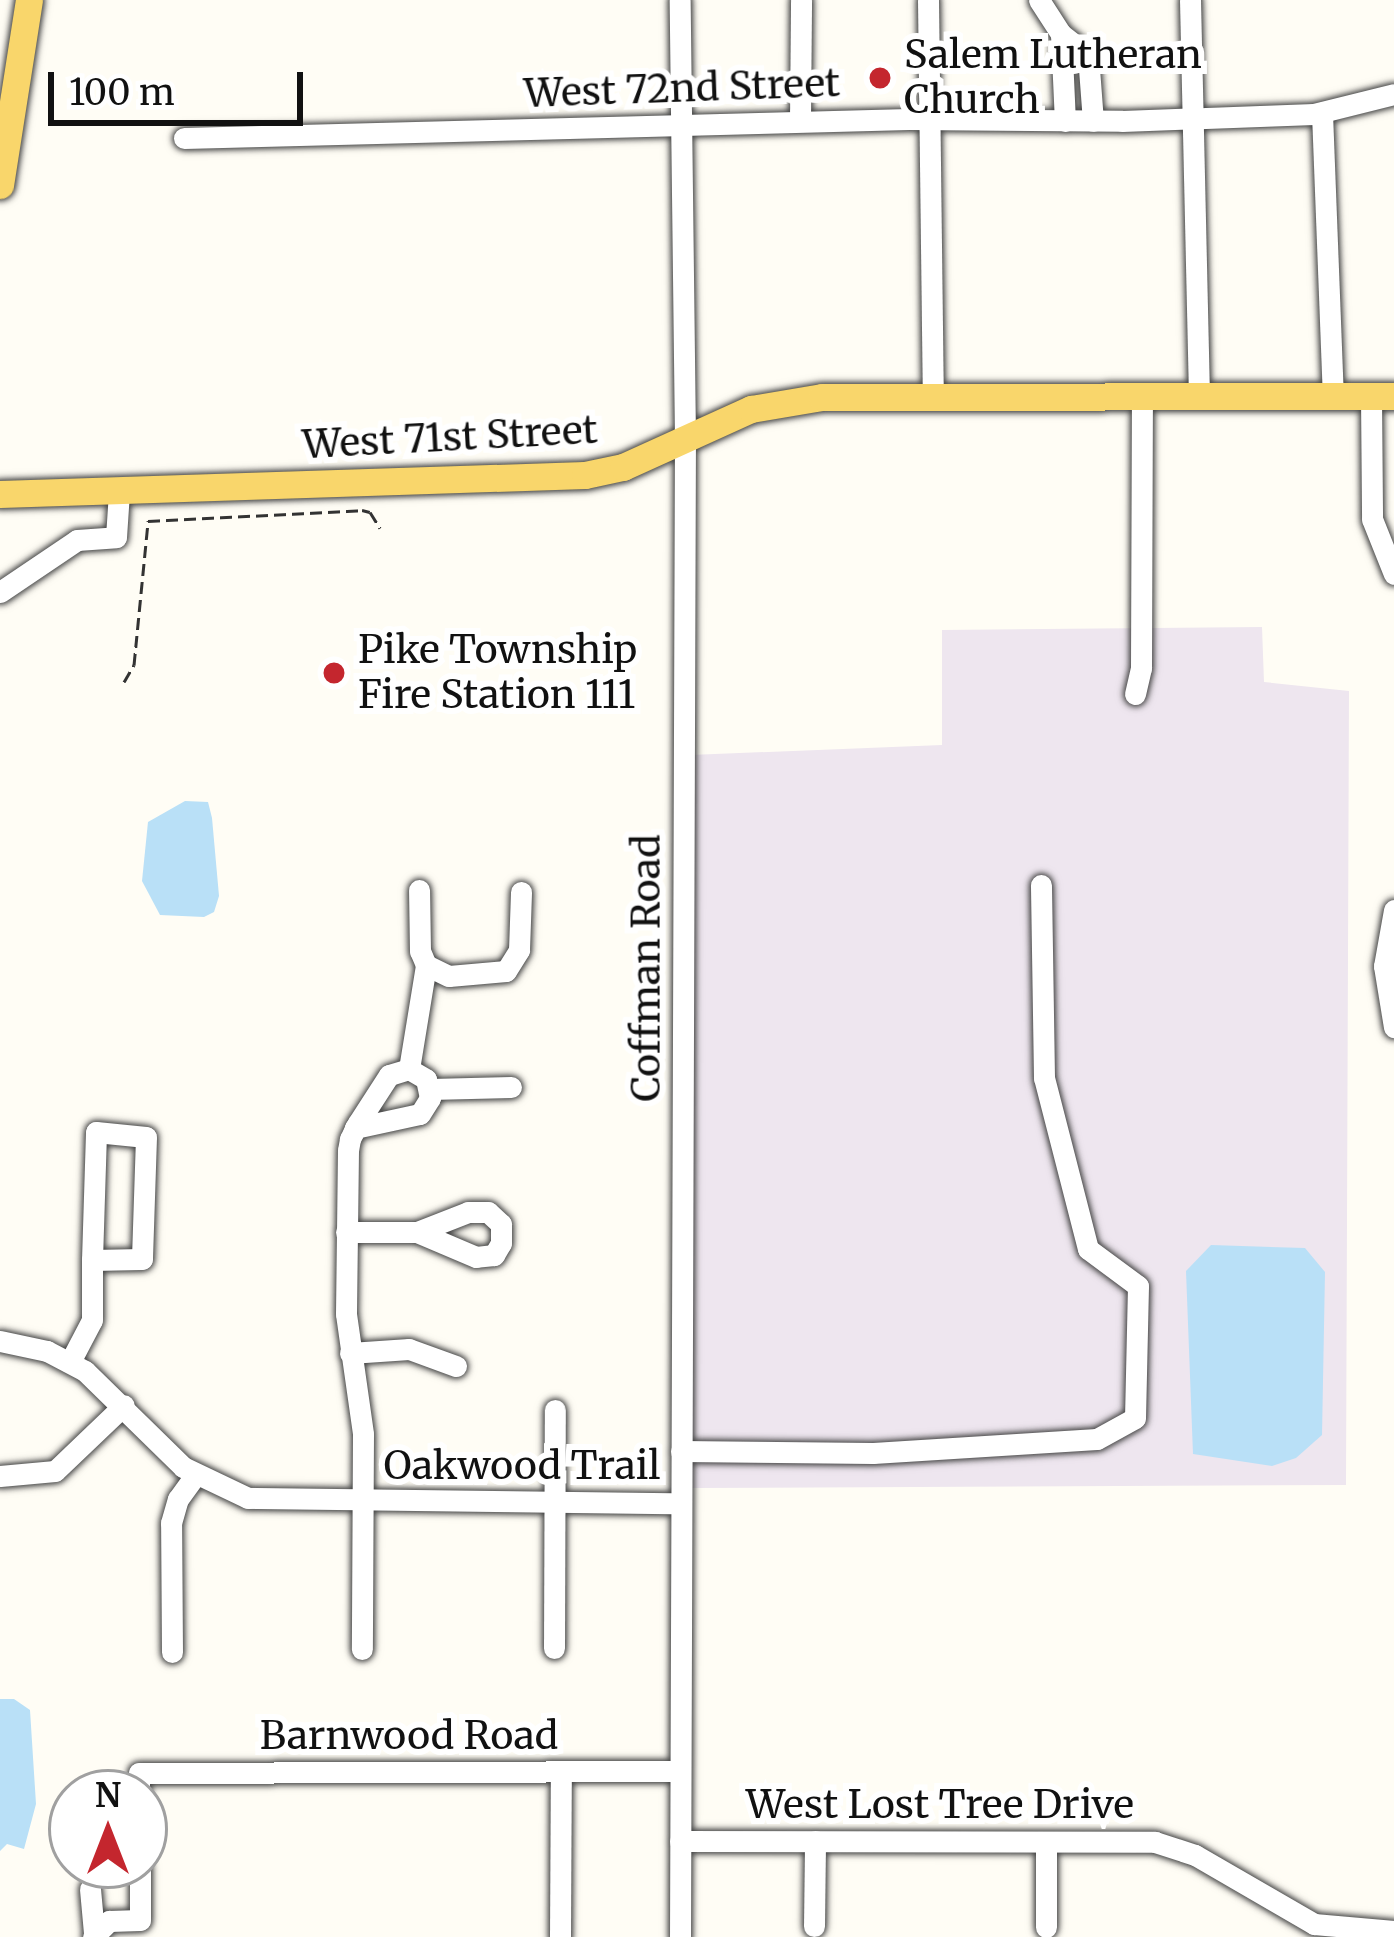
<!DOCTYPE html>
<style>
body{margin:0}
#map{position:relative;width:1394px;height:1937px;overflow:hidden;background:#fffdf5;font-family:Merriweather,serif}
div>[style]{position:absolute}
[style*='--x']{left:calc(var(--x)*1px);top:calc(var(--y)*1px);width:calc(var(--w)*1px);rotate:calc(var(--a)*1deg)}
.industrial>*{inset:0;background:#eee6ef}
.water>*{inset:0;background:#b9e0f7}
.path>*{height:3px;margin-top:-1.5px;transform-origin:0;background:repeating-linear-gradient(90deg,#333 0 12px,transparent 0 18px)}
.roads{filter:drop-shadow(0 0 3px #444) drop-shadow(0 0 3px #444)}
.minor>*{height:21px;margin:-10.5px;padding:0 10.5px;transform-origin:10.5px;border-radius:10.5px;background:#fff}
.major>*{height:27px;margin:-13.5px;padding:0 13.5px;transform-origin:13.5px;border-radius:13.5px;background:#f9d66b}
.dots>*{width:33px;height:33px;translate:-50% -50%;box-sizing:border-box;border:6px solid #fff;border-radius:50%}
span{translate:-50% -50%;white-space:nowrap;text-align:center;line-height:1.15;-webkit-text-stroke:12px #fff;paint-order:stroke}
.poi-label{font-size:39px;color:#111}
.left{translate:0 -50%;text-align:left}
.street-label{font-size:39px;color:#111}
.north{position:absolute;left:48px;top:1769px;width:120px;height:120px;box-sizing:border-box;background:#fff;border:3px solid #a0a0a0;border-radius:50%;rotate:0deg;font-size:33px;font-weight:700;line-height:48px;text-align:center;color:#111}
.north::after{content:'';display:block;margin:auto;width:42px;height:54px;background:#c4262e;clip-path:polygon(50% 0,100% 100%,50% 72%,0 100%)}
.scale{position:absolute;left:48px;top:72px;width:255px;height:54px;box-sizing:border-box;border:6px solid #111;border-top:0;padding-left:15px;font-size:36px;line-height:42px;white-space:nowrap;color:#111;-webkit-text-stroke:9px #fff;paint-order:stroke}
</style>
<div id="map">
<div class="industrial">
<div style="clip-path:polygon(1262px 627px,1264px 682px,1349px 691px,1346px 1485px,692px 1488px,690px 755px,942px 745px,942px 630px)"></div>
</div>
<div class="water">
<div style="clip-path:polygon(185px 801px,208px 802px,212px 818px,219px 896px,214px 912px,204px 917px,160px 915px,142px 881px,148px 822px)"></div>
<div style="clip-path:polygon(1211px 1245px,1305px 1248px,1325px 1272px,1322px 1435px,1296px 1458px,1272px 1466px,1193px 1454px,1186px 1271px)"></div>
<div style="clip-path:polygon(0 1699px,14px 1699px,30px 1710px,36px 1804px,24px 1849px,7px 1844px,0 1851px)"></div>
</div>
<div class="path">
<div style="--x:124;--y:682;--w:20;--a:-60"></div>
<div style="--x:134;--y:665;--w:145;--a:-84.4"></div>
<div style="--x:148;--y:521;--w:214;--a:-2.9"></div>
<div style="--x:362;--y:510;--w:8;--a:14"></div>
<div style="--x:370;--y:512;--w:19;--a:58"></div>
</div>
<div class="roads">
<div class="minor">
<div style="--x:928;--y:0;--w:397;--a:89.3"></div>
<div style="--x:1039;--y:0;--w:40;--a:57.1"></div>
<div style="--x:1061;--y:34;--w:87;--a:87.4"></div>
<div style="--x:1190;--y:0;--w:397;--a:88.7"></div>
<div style="--x:1061;--y:34;--w:34;--a:38"></div>
<div style="--x:1088;--y:55;--w:66;--a:85.7"></div>
<div style="--x:1322;--y:113;--w:283;--a:87.8"></div>
<div style="--x:800;--y:121;--w:121;--a:-89.5"></div>
<div style="--x:184;--y:138;--w:725;--a:-1.5"></div>
<div style="--x:909;--y:119;--w:213;--a:0.5"></div>
<div style="--x:1122;--y:121;--w:192;--a:-2.1"></div>
<div style="--x:1314;--y:114;--w:82;--a:-14"></div>
<div style="--x:1371;--y:396;--w:123;--a:89.5"></div>
<div style="--x:1372;--y:519;--w:59;--a:68.2"></div>
<div style="--x:0;--y:592;--w:93;--a:-34"></div>
<div style="--x:77;--y:540;--w:39;--a:-4"></div>
<div style="--x:116;--y:537;--w:45;--a:-86.2"></div>
<div style="--x:1135;--y:694;--w:27;--a:-77"></div>
<div style="--x:1141;--y:668;--w:271;--a:-89.8"></div>
<div style="--x:1394;--y:910;--w:57;--a:100.1"></div>
<div style="--x:1384;--y:966;--w:62;--a:80.7"></div>
<div style="--x:426;--y:965;--w:25;--a:26"></div>
<div style="--x:449;--y:976;--w:57;--a:-5"></div>
<div style="--x:506;--y:971;--w:25;--a:-58"></div>
<div style="--x:519;--y:950;--w:58;--a:-88"></div>
<div style="--x:409;--y:1069;--w:105;--a:-80.7"></div>
<div style="--x:426;--y:965;--w:15;--a:-113"></div>
<div style="--x:420;--y:951;--w:61;--a:-90.9"></div>
<div style="--x:430;--y:1089;--w:81;--a:-1.4"></div>
<div style="--x:355;--y:1128;--w:66;--a:-12.2"></div>
<div style="--x:420;--y:1114;--w:19;--a:-58"></div>
<div style="--x:430;--y:1098;--w:19;--a:-102"></div>
<div style="--x:426;--y:1079;--w:20;--a:-150"></div>
<div style="--x:409;--y:1069;--w:21;--a:163"></div>
<div style="--x:389;--y:1075;--w:57;--a:122.9"></div>
<div style="--x:358;--y:1123;--w:6;--a:121"></div>
<div style="--x:355;--y:1128;--w:5;--a:112"></div>
<div style="--x:353;--y:1133;--w:7;--a:117"></div>
<div style="--x:350;--y:1139;--w:11;--a:100"></div>
<div style="--x:348;--y:1150;--w:164;--a:90.7"></div>
<div style="--x:346;--y:1314;--w:121;--a:81.9"></div>
<div style="--x:363;--y:1434;--w:215;--a:90.3"></div>
<div style="--x:96;--y:1132;--w:50;--a:5.7"></div>
<div style="--x:146;--y:1137;--w:122;--a:91.9"></div>
<div style="--x:142;--y:1259;--w:50;--a:178.9"></div>
<div style="--x:92;--y:1260;--w:128;--a:-88.2"></div>
<div style="--x:346;--y:1232;--w:71;--a:0"></div>
<div style="--x:417;--y:1232;--w:55;--a:-21.4"></div>
<div style="--x:468;--y:1212;--w:20;--a:0"></div>
<div style="--x:488;--y:1212;--w:18;--a:43"></div>
<div style="--x:501;--y:1224;--w:19;--a:90"></div>
<div style="--x:501;--y:1243;--w:14;--a:120"></div>
<div style="--x:494;--y:1255;--w:18;--a:174"></div>
<div style="--x:476;--y:1257;--w:64;--a:-157"></div>
<div style="--x:0;--y:1341;--w:48;--a:12"></div>
<div style="--x:47;--y:1351;--w:43;--a:27.8"></div>
<div style="--x:85;--y:1371;--w:137;--a:44.4"></div>
<div style="--x:183;--y:1467;--w:72;--a:25.5"></div>
<div style="--x:248;--y:1498;--w:433;--a:0.7"></div>
<div style="--x:350;--y:1353;--w:59;--a:-3.9"></div>
<div style="--x:409;--y:1349;--w:50;--a:19.9"></div>
<div style="--x:70;--y:1362;--w:47;--a:-62.4"></div>
<div style="--x:92;--y:1320;--w:60;--a:-90"></div>
<div style="--x:681;--y:1451;--w:192;--a:0.6"></div>
<div style="--x:873;--y:1453;--w:224;--a:-3.6"></div>
<div style="--x:1097;--y:1439;--w:43;--a:-28.9"></div>
<div style="--x:1135;--y:1418;--w:132;--a:-88.7"></div>
<div style="--x:1138;--y:1286;--w:62;--a:-143.5"></div>
<div style="--x:1088;--y:1249;--w:177;--a:-104.4"></div>
<div style="--x:1044;--y:1078;--w:193;--a:-90.9"></div>
<div style="--x:0;--y:1476;--w:55;--a:-5.2"></div>
<div style="--x:55;--y:1471;--w:95;--a:-43.7"></div>
<div style="--x:554;--y:1648;--w:238;--a:-89.8"></div>
<div style="--x:172;--y:1652;--w:129;--a:-90.4"></div>
<div style="--x:171;--y:1523;--w:25;--a:-74"></div>
<div style="--x:178;--y:1499;--w:29;--a:-54"></div>
<div style="--x:139;--y:1793;--w:20;--a:-90"></div>
<div style="--x:139;--y:1773;--w:541;--a:-0.21"></div>
<div style="--x:680;--y:1841;--w:475;--a:0.1"></div>
<div style="--x:1155;--y:1842;--w:42;--a:18"></div>
<div style="--x:1195;--y:1855;--w:138;--a:30.1"></div>
<div style="--x:1314;--y:1924;--w:80;--a:5"></div>
<div style="--x:90;--y:1889;--w:44;--a:84.8"></div>
<div style="--x:814;--y:1926;--w:85;--a:-89.3"></div>
<div style="--x:1046;--y:1927;--w:85;--a:-90"></div>
<div style="--x:93;--y:1937;--w:23;--a:-45"></div>
<div style="--x:109;--y:1921;--w:31;--a:-2"></div>
<div style="--x:140;--y:1920;--w:55;--a:-90"></div>
<div style="--x:560;--y:1937;--w:166;--a:-89.7"></div>
<div style="--x:680;--y:1937;--w:1498;--a:-89.81"></div>
<div style="--x:685;--y:439;--w:439;--a:-90.7"></div>
</div>
<div class="major">
<div style="--x:0;--y:185;--w:187;--a:-81.1"></div>
<div style="--x:0;--y:494;--w:585;--a:-1.86"></div>
<div style="--x:585;--y:475;--w:39;--a:-12"></div>
<div style="--x:623;--y:467;--w:141;--a:-24.4"></div>
<div style="--x:751;--y:409;--w:72;--a:-9.6"></div>
<div style="--x:822;--y:397;--w:572;--a:-0.1"></div>
</div>
</div>
<div class="dots">
<div style="left:880px;top:78px;background:#c4262e"></div>
<div style="left:334px;top:673px;background:#c4262e"></div>
</div>
<div class="poi-label">
<span class="left" style="left:904px;top:78px">Salem Lutheran<br>Church</span>
<span class="left" style="left:358px;top:673px">Pike Township<br>Fire Station 111</span>
</div>
<div class="street-label">
<span style="left:682px;top:89px;rotate:-2deg">West 72nd Street</span>
<span style="left:450px;top:438px;rotate:-3deg">West 71st Street</span>
<span style="left:647px;top:968px;rotate:-90deg">Coffman Road</span>
<span style="left:522px;top:1466px">Oakwood Trail</span>
<span style="left:409px;top:1736px">Barnwood Road</span>
<span style="left:940px;top:1805px">West Lost Tree Drive</span>
</div>
<div class="north">N</div>
<div class="scale">100 m</div>
</div>
